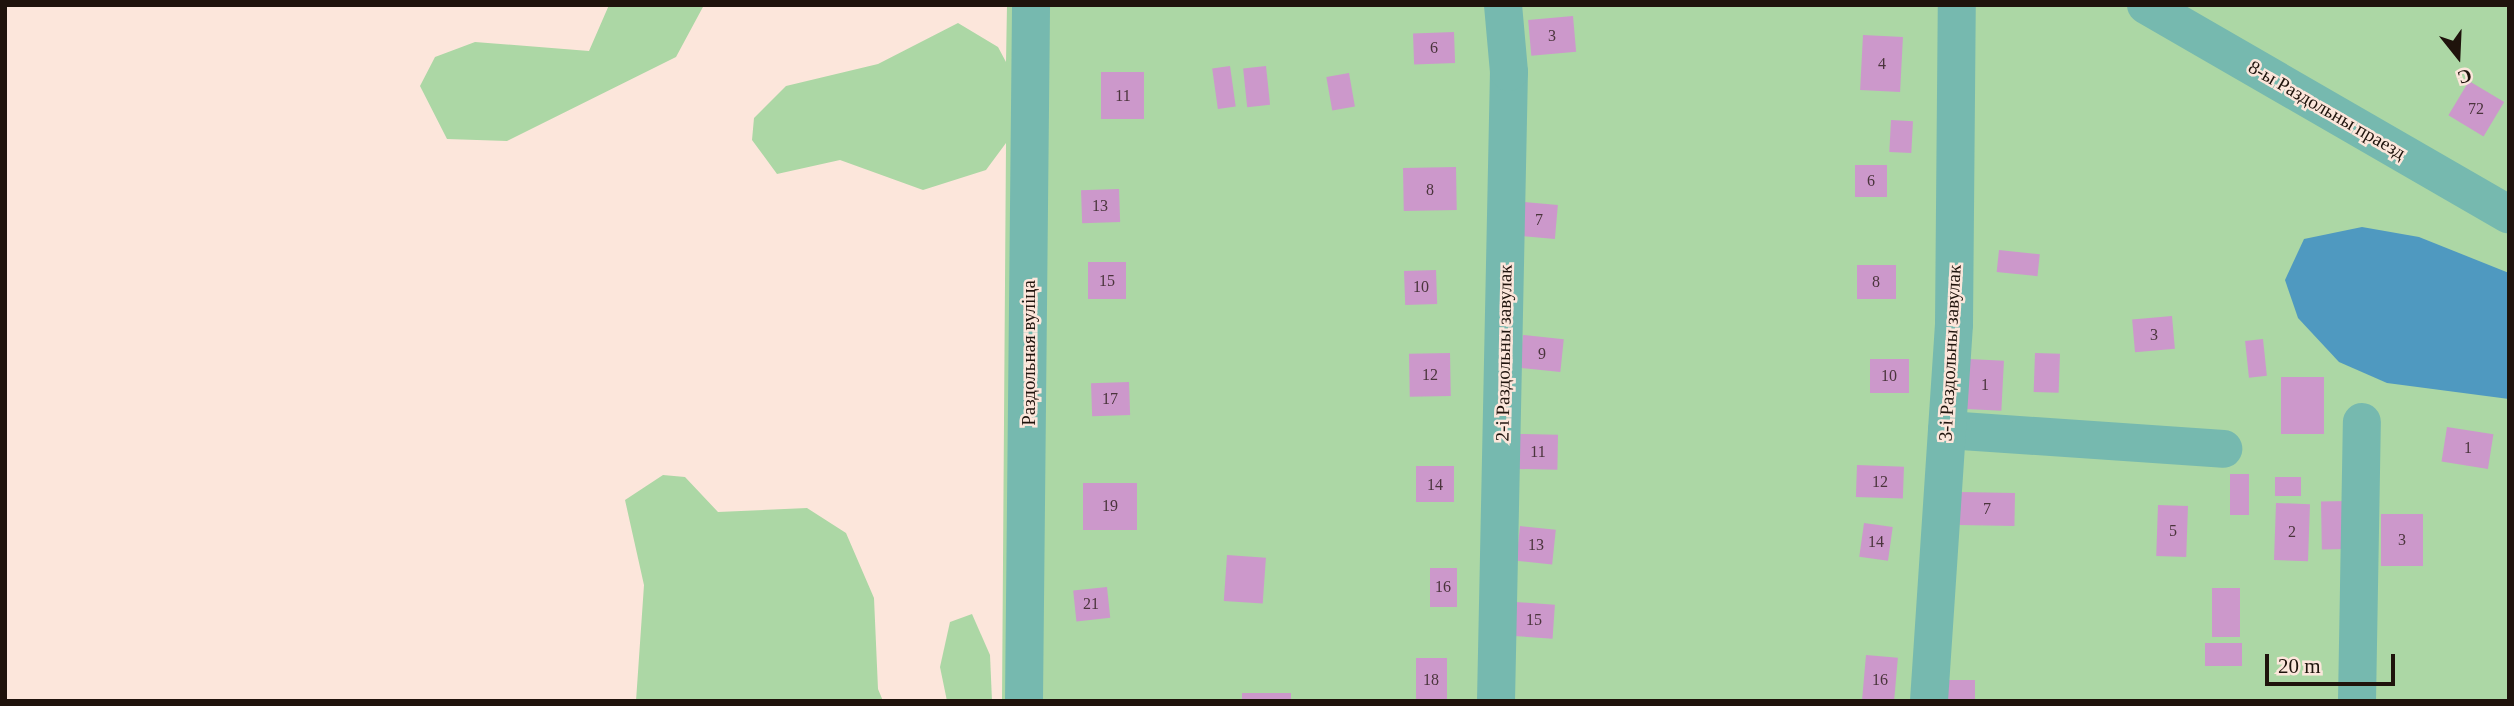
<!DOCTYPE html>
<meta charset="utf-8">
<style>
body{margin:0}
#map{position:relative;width:2514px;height:706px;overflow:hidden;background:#fce6db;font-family:Georgia,serif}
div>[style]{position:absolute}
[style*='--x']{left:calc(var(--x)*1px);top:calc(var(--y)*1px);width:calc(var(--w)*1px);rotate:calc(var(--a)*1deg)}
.green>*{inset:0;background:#acd7a5}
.water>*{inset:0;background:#4f99c0}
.building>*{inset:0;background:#cc98cb;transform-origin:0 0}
.minor>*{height:38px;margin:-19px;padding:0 19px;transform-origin:19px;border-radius:19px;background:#76b9af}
span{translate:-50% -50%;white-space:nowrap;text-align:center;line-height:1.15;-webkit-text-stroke:5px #fce6db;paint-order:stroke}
.number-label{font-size:16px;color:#4a343c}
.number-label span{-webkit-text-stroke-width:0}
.street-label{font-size:19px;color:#1f130c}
.frame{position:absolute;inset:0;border:7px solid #1f130c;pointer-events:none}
.north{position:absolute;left:2423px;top:21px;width:70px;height:70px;-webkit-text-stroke:5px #fce6db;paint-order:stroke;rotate:162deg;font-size:19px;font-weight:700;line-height:28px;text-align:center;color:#1f130c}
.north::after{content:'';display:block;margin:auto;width:24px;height:32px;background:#1f130c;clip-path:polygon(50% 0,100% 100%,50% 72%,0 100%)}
.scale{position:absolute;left:2265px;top:654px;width:130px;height:32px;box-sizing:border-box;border:4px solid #1f130c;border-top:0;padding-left:9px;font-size:21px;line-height:24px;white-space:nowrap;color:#1f130c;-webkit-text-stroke:5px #fce6db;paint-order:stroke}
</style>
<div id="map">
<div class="green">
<div style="clip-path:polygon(609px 5px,704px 5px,676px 57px,507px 141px,447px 139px,420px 86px,435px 57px,475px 42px,589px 51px)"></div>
<div style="clip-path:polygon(1007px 5px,2509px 5px,2509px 701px,1002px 701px,1006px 143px,986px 170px,923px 190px,840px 160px,777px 174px,752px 140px,754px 118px,786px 86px,878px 64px,958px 23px,998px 47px,1006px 62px)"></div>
<div style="clip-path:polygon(663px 475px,685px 477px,718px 512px,807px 508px,846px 533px,874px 598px,878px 689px,883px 701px,636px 701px,644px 585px,625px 500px)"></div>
<div style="clip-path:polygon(972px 614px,990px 655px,992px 701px,947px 701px,940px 667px,950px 622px)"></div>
</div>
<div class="water">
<div style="clip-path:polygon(2362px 227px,2419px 237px,2509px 273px,2509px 399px,2387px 383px,2339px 362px,2298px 318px,2285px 280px,2304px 239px)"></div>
</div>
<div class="building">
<div style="left:1573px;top:16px;width:36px;height:45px;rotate:85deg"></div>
<div style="left:1454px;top:32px;width:31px;height:41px;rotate:88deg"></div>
<div style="left:1863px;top:35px;width:40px;height:55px;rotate:3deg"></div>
<div style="left:1230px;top:66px;width:41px;height:18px;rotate:82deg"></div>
<div style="left:1266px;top:66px;width:39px;height:23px;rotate:84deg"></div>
<div style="left:1101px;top:72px;width:43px;height:47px"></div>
<div style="left:1349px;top:73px;width:34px;height:23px;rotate:80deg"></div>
<div style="left:2469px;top:81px;width:41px;height:40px;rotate:31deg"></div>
<div style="left:1891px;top:120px;width:22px;height:32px;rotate:3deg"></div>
<div style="left:1855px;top:165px;width:32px;height:32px"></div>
<div style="left:1456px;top:167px;width:43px;height:53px;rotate:89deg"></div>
<div style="left:1119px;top:189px;width:33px;height:38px;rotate:88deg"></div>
<div style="left:1523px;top:202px;width:35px;height:34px;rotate:5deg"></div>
<div style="left:1999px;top:250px;width:41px;height:22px;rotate:6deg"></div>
<div style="left:1088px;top:262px;width:38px;height:37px"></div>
<div style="left:1857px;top:265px;width:39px;height:34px"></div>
<div style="left:1436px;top:270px;width:34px;height:32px;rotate:88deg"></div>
<div style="left:2172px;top:316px;width:33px;height:40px;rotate:85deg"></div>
<div style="left:1523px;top:335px;width:41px;height:33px;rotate:6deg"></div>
<div style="left:2263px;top:339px;width:37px;height:18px;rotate:84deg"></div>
<div style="left:1450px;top:353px;width:43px;height:41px;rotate:89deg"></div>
<div style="left:2035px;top:353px;width:25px;height:39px;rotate:2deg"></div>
<div style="left:1870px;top:359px;width:39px;height:34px"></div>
<div style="left:1969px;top:359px;width:35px;height:50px;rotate:3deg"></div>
<div style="left:2281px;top:377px;width:43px;height:57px"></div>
<div style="left:1129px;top:382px;width:33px;height:38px;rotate:88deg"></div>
<div style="left:2447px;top:427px;width:47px;height:35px;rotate:9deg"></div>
<div style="left:1519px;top:434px;width:39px;height:35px;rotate:1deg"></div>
<div style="left:1857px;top:465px;width:47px;height:32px;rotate:2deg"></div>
<div style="left:1454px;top:466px;width:36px;height:38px;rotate:90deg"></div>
<div style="left:2230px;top:474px;width:19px;height:41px"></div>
<div style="left:2275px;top:477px;width:26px;height:19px"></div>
<div style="left:1083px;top:483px;width:54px;height:47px"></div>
<div style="left:1960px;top:492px;width:55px;height:33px;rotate:1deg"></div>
<div style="left:2347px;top:501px;width:48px;height:26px;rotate:89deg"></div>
<div style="left:2276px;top:503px;width:34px;height:57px;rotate:2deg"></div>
<div style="left:2158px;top:505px;width:30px;height:51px;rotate:2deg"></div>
<div style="left:2381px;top:514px;width:42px;height:52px"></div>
<div style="left:1864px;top:523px;width:29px;height:34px;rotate:8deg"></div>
<div style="left:1520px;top:526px;width:36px;height:35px;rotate:6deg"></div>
<div style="left:1227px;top:555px;width:39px;height:46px;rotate:4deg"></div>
<div style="left:1430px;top:568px;width:27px;height:39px"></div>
<div style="left:1107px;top:587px;width:31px;height:34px;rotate:84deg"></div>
<div style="left:2212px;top:588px;width:28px;height:49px"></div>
<div style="left:1516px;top:602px;width:39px;height:34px;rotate:4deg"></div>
<div style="left:2205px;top:643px;width:37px;height:23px"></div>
<div style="left:1866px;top:655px;width:32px;height:46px;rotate:5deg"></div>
<div style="left:1416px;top:658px;width:31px;height:43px"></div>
<div style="left:1946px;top:680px;width:29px;height:21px"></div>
<div style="left:1291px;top:693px;width:8px;height:49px;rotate:90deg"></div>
</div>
<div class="minor">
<div style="--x:2146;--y:5;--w:419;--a:30"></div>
<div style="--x:1947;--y:430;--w:277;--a:3.9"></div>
<div style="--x:1024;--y:701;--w:696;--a:-89.42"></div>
<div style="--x:1496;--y:701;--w:629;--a:-88.82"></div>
<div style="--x:1509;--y:72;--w:67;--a:-95.1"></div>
<div style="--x:1929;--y:701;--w:378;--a:-86.2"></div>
<div style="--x:1954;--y:324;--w:319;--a:-89.5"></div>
<div style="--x:2357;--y:701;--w:279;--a:-89"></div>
</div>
<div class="number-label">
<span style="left:1552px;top:36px">3</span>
<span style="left:1434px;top:48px">6</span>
<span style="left:1882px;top:64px">4</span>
<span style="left:1123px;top:96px">11</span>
<span style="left:2476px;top:109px">72</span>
<span style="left:1871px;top:181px">6</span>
<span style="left:1430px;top:190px">8</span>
<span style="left:1100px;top:206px">13</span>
<span style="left:1539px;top:220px">7</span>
<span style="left:1107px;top:281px">15</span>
<span style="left:1876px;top:282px">8</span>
<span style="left:1421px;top:287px">10</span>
<span style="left:2154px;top:335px">3</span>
<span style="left:1542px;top:354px">9</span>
<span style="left:1430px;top:375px">12</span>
<span style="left:1889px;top:376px">10</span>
<span style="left:1985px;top:385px">1</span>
<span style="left:1110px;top:399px">17</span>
<span style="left:2468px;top:448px">1</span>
<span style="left:1538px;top:452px">11</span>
<span style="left:1880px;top:482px">12</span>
<span style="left:1435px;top:485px">14</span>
<span style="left:1110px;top:506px">19</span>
<span style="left:1987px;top:509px">7</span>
<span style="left:2173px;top:531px">5</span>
<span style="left:2292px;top:532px">2</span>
<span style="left:2402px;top:540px">3</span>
<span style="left:1876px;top:542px">14</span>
<span style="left:1536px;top:545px">13</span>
<span style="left:1443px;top:587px">16</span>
<span style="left:1091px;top:604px">21</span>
<span style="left:1534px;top:620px">15</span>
<span style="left:1431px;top:680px">18</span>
<span style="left:1880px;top:680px">16</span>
</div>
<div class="street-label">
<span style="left:2327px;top:110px;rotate:30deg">8-ы Раздольны праезд</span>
<span style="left:1029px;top:353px;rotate:-90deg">Раздольная вуліца</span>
<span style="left:1504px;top:353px;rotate:-89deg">2-і Раздольны завулак</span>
<span style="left:1950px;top:353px;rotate:-87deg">3-і Раздольны завулак</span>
</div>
<div class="frame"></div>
<div class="north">С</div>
<div class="scale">20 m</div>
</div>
